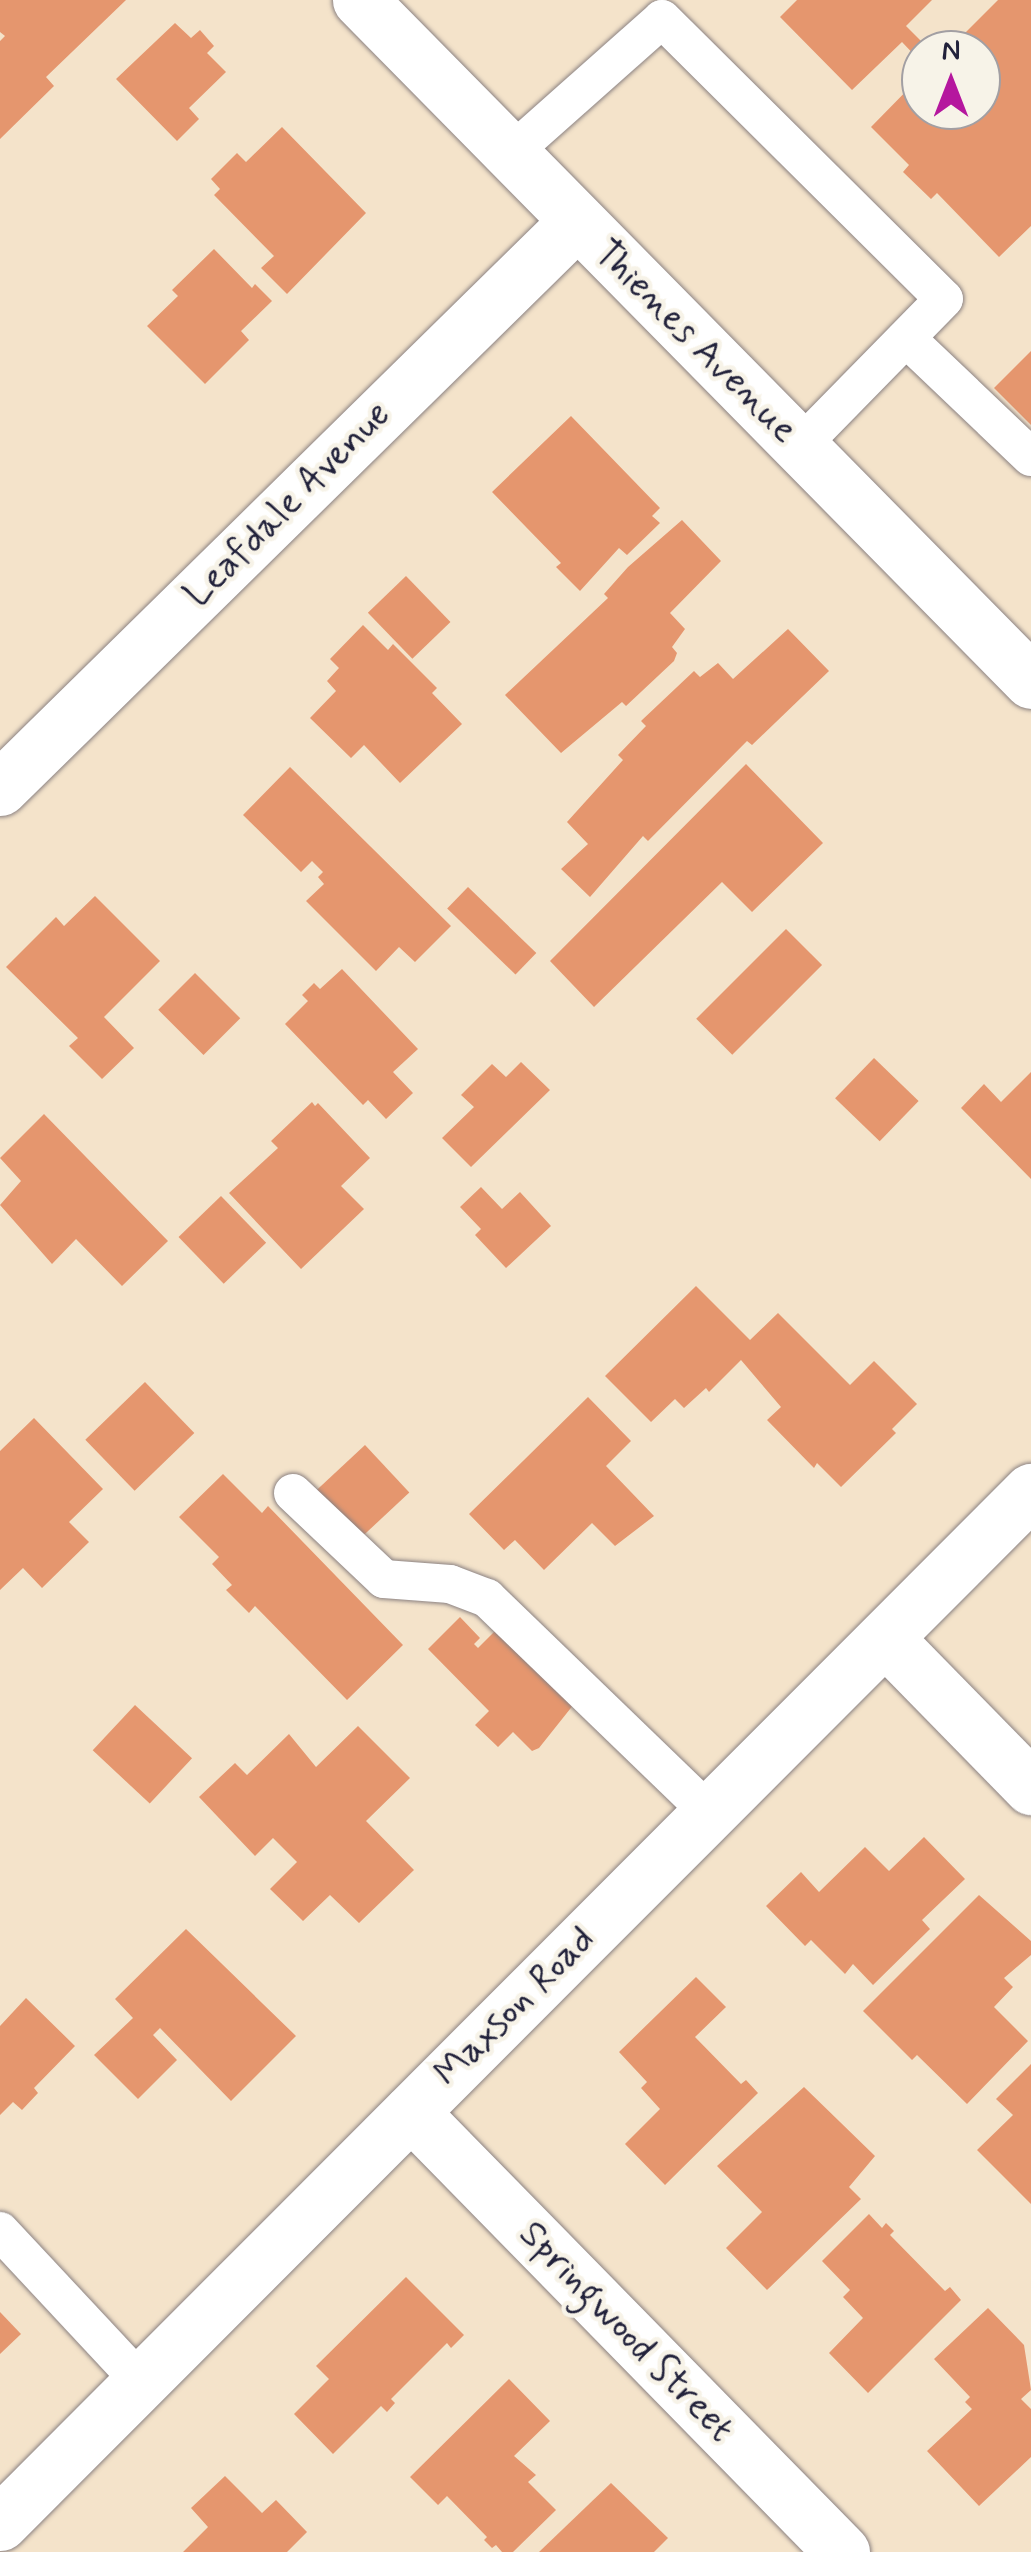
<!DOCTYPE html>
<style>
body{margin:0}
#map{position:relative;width:1031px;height:2552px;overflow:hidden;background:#f4e3ca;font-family:Mynerve,sans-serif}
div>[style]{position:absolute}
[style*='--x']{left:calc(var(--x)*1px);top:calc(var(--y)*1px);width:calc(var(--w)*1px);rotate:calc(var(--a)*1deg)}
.building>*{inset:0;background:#e5966e;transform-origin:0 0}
.roads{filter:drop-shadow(0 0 2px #8b8282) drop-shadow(0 0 2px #8b8282)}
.lane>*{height:38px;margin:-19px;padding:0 19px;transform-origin:19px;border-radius:19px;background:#fff}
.street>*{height:55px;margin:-27.5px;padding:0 27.5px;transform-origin:27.5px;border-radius:27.5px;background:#fff}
span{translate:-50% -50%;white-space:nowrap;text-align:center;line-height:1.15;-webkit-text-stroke:9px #f7f3e8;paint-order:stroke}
.street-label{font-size:38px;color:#22223b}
.north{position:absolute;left:901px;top:30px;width:100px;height:100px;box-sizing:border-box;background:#f7f3e8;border:2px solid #a29fa3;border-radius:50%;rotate:0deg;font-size:28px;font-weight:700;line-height:40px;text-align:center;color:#22223b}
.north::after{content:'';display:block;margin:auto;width:35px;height:45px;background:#b5179e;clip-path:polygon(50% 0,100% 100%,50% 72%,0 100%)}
</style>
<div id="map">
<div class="building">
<div style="clip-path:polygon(0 0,126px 0,46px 77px,54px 86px,0 139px,0 41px,5px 36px,0 32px)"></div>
<div style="clip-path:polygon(797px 0,932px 0,906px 26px,930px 50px,921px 50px,921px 62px,902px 42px,852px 90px,780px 17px)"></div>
<div style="clip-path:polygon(998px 0,1031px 0,1031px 226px,999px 257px,937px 193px,931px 199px,903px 172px,909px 165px,871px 127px,921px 76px,921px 110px,981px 110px,981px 50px,948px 50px)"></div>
<div style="clip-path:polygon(175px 23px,191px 38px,200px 30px,214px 46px,207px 53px,226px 72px,189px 108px,199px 119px,177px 141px,116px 79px)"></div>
<div style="clip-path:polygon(282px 127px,366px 213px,287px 294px,261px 268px,274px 256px,214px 195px,220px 189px,211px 179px,237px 153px,246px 162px)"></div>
<div style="clip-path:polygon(214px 249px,252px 288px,255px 284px,272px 301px,241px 331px,249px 340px,205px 384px,147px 326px,178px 296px,172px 290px)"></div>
<div style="clip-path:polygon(1031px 351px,1031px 425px,994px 388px)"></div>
<div style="clip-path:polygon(571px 416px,660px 508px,652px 516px,660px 523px,627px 555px,619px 548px,580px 591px,556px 567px,561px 563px,492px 492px)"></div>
<div style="clip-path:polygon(682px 520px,721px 561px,670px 613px,685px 629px,672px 647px,677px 653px,674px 661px,626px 706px,622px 702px,561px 753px,505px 695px,608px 598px,604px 594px,628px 567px)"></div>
<div style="left:406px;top:576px;width:64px;height:53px;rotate:46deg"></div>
<div style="clip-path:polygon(363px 625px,388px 650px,393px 644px,437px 688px,432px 693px,462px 724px,400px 783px,364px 745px,351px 758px,310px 718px,336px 691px,327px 681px,339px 668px,330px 659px)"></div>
<div style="clip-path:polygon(788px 629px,829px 671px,752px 745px,747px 741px,648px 841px,643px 836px,590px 897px,561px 869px,588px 844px,567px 822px,623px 760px,618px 755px,646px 726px,641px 721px,694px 671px,700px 677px,718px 663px,733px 679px)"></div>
<div style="clip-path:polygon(746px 764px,823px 843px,752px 912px,722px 882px,594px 1007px,550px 961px)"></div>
<div style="clip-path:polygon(290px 767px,451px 926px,415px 962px,399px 947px,376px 971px,306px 901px,324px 884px,318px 877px,323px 872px,312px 861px,301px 872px,243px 815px)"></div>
<div style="left:468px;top:887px;width:95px;height:30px;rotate:44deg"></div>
<div style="clip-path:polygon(95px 896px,160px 961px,104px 1017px,134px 1048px,102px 1079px,69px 1046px,78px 1038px,6px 967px,56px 917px,64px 926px)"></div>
<div style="left:786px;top:929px;width:51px;height:127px;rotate:45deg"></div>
<div style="clip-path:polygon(342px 969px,418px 1049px,393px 1072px,413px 1093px,386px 1119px,368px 1100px,363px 1105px,285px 1024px,308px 1001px,302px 995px,314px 983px,320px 989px)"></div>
<div style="left:195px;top:973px;width:64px;height:52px;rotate:45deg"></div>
<div style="left:874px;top:1058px;width:62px;height:56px;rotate:44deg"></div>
<div style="clip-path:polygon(521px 1062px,550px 1090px,471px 1167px,442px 1138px,474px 1107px,461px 1095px,492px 1064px,506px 1077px)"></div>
<div style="clip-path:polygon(1031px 1072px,1031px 1179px,961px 1108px,984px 1084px,1001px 1102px)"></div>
<div style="clip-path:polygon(312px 1102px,315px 1106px,318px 1103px,370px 1158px,341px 1186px,364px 1209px,301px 1269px,229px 1193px,278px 1148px,271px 1141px)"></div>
<div style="clip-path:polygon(44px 1114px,168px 1241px,122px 1286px,76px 1239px,52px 1264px,0 1205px,21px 1181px,0 1158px)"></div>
<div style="clip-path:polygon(481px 1187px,502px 1209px,520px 1192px,551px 1226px,506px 1268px,475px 1235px,481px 1229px,460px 1207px)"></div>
<div style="left:221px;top:1196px;width:65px;height:59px;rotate:46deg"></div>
<div style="clip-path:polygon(696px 1286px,750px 1340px,778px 1313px,850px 1385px,874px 1361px,917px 1404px,892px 1429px,896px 1433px,841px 1487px,817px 1463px,814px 1468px,767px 1420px,781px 1407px,741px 1360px,709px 1392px,706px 1388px,684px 1408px,675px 1399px,651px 1422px,605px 1376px)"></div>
<div style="left:145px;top:1382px;width:71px;height:83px;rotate:46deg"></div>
<div style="clip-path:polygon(588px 1397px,631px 1441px,606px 1466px,654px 1516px,615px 1546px,592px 1523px,544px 1570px,515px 1540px,504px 1550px,469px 1514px)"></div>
<div style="clip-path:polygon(34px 1418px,103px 1489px,69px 1522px,89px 1542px,42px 1588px,23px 1568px,0 1590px,0 1451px)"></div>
<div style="left:365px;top:1445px;width:65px;height:66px;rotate:47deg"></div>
<div style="clip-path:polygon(223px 1474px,262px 1513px,268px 1506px,403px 1645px,347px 1700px,255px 1606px,249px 1613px,226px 1590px,232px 1585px,212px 1564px,219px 1557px,179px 1517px)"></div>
<div style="clip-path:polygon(460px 1617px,480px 1638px,474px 1644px,478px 1648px,506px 1620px,578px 1699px,539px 1748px,532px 1751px,513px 1732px,498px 1747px,475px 1725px,489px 1711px,428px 1649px)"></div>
<div style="left:135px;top:1705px;width:78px;height:62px;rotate:43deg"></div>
<div style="clip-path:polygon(358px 1726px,410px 1778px,366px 1821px,414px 1870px,359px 1923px,330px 1895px,303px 1921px,270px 1889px,297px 1862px,273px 1838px,255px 1856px,199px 1797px,235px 1763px,247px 1775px,289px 1734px,316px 1767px)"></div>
<div style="clip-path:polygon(924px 1837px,965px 1879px,922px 1920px,930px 1929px,873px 1985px,853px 1964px,845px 1974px,811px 1940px,805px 1946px,766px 1906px,801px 1872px,819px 1892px,865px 1847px,889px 1871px)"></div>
<div style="clip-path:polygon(979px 1895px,1031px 1941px,1031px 1955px,1004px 1978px,1013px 1987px,994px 2007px,1028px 2041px,967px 2104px,917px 2055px,912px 2060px,863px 2011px)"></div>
<div style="clip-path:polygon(186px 1929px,296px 2036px,231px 2101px,160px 2028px,153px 2035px,177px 2060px,138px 2099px,94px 2055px,133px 2018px,115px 1999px)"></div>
<div style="clip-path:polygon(696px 1977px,726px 2007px,695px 2037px,741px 2084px,746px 2080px,758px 2093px,665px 2185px,625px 2144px,660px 2109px,641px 2088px,647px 2082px,619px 2052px)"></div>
<div style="clip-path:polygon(26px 1998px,75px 2046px,34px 2088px,38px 2093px,22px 2110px,13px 2102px,0 2115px,0 2026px)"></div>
<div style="clip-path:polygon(1031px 2064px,1031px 2204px,977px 2150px,1013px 2115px,996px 2099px)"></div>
<div style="clip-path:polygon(804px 2087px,875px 2156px,849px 2187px,861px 2199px,767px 2290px,726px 2248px,762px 2212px,717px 2166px)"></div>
<div style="clip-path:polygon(869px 2214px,882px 2228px,886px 2223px,894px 2231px,890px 2235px,945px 2291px,950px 2287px,961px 2300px,868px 2393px,829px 2353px,863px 2318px,843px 2297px,850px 2290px,822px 2261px)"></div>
<div style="clip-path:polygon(406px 2277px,464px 2335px,451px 2348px,447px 2343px,391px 2399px,395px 2403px,387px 2412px,381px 2406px,333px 2454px,294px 2414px,329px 2379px,316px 2366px)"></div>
<div style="clip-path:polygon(988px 2308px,1024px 2345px,1031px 2390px,1021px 2399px,1031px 2409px,1031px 2457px,979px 2506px,927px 2451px,972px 2409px,965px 2402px,970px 2397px,934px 2359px)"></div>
<div style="clip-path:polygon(0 2312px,21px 2334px,0 2354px)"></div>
<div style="clip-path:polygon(509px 2379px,550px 2421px,514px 2456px,536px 2475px,528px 2482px,556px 2510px,513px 2552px,502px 2552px,496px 2545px,492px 2548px,484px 2540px,487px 2537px,447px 2496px,438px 2505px,410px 2477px)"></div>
<div style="clip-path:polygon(225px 2476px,262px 2513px,276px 2500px,307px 2532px,287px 2552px,183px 2552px,208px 2527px,191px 2508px)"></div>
<div style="clip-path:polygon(611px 2483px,668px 2538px,654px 2552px,539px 2552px)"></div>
</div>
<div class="roads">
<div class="lane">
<div style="--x:510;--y:154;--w:203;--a:-41.6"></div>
<div style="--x:662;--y:19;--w:397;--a:44.8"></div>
<div style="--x:944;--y:299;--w:207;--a:134.4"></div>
<div style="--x:907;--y:339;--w:171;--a:43.6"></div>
<div style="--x:293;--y:1493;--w:125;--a:43.4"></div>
<div style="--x:384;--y:1579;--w:66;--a:4.3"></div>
<div style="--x:450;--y:1584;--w:40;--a:21"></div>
<div style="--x:487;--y:1598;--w:310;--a:44"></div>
<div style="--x:0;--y:2231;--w:207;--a:47"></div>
</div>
<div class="street">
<div style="--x:360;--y:0;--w:956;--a:45.42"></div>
<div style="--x:0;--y:788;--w:808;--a:-44.5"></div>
<div style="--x:885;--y:1638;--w:209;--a:45.6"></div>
<div style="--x:411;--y:2112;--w:616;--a:45.59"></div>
<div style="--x:0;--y:2523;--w:1459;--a:-45.03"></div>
</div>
</div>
<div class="street-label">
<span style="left:695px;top:342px;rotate:45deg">Thienes Avenue</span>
<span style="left:288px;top:505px;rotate:-45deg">Leafdale Avenue</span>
<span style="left:515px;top:2007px;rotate:-45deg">Maxson Road</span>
<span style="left:626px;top:2332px;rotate:46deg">Springwood Street</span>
</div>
<div class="north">N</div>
</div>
